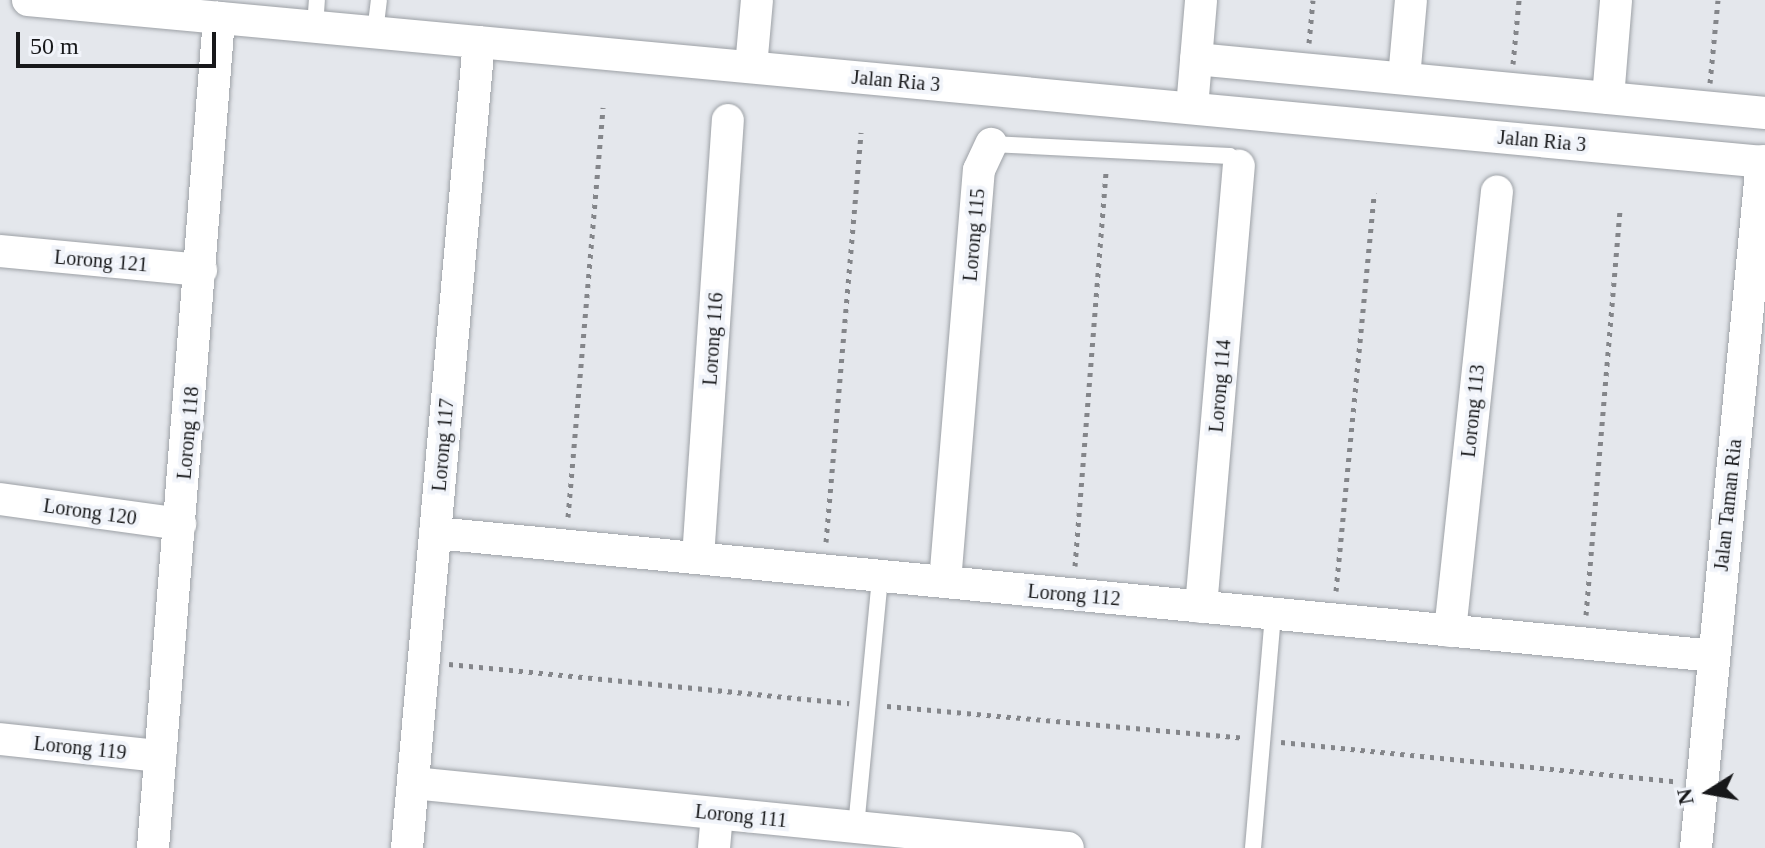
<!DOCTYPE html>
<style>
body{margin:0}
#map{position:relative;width:1765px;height:848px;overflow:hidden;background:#e4e7ec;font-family:Georgia,serif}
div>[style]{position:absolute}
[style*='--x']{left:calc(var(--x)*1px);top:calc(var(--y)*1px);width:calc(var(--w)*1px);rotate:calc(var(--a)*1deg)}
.path>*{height:5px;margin-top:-2.5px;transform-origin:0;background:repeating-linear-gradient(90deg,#84868a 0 4px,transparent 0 10px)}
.roads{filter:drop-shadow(0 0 2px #9da1a6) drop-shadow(0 0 2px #9da1a6)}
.lane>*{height:16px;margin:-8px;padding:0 8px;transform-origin:8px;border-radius:8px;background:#fff}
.street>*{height:32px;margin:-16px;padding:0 16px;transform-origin:16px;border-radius:16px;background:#fff}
span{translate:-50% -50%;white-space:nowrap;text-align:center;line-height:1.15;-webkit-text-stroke:8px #f1f4fa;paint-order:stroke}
.street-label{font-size:20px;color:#17181a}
.north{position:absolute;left:1669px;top:752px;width:80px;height:80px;-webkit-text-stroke:6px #f1f4fa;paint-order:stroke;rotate:259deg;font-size:22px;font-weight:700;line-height:32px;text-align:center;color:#17181a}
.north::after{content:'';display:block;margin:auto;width:28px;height:36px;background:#17181a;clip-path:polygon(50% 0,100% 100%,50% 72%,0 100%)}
.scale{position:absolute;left:16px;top:32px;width:200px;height:36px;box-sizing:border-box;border:4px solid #17181a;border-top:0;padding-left:10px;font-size:24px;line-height:28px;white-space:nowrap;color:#17181a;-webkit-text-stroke:6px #f1f4fa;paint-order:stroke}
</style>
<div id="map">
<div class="path">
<div style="--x:1309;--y:43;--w:43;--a:-84.7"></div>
<div style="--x:1513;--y:64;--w:64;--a:-84.6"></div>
<div style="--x:1710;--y:83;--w:83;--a:-84.5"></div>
<div style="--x:568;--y:517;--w:411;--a:-85.1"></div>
<div style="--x:826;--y:542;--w:411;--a:-85.1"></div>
<div style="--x:1075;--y:566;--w:398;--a:-85.5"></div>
<div style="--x:1336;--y:591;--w:400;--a:-84.5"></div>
<div style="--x:1586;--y:615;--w:406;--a:-85.2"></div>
<div style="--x:449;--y:664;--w:402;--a:5.6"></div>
<div style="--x:887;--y:706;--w:358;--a:5.1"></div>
<div style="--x:1281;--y:742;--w:395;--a:5.7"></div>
</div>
<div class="roads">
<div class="lane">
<div style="--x:315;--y:27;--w:27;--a:-86"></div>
<div style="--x:375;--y:32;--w:32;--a:-83"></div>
<div style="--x:991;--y:144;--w:239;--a:2.9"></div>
<div style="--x:1230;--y:156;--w:13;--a:48"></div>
<div style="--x:856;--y:827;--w:252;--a:-84.5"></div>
<div style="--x:1253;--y:848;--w:235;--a:-85.1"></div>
</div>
<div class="street">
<div style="--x:28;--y:0;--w:1745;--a:5.33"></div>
<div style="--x:1196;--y:59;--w:572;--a:5.42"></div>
<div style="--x:751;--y:67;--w:67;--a:-84.9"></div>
<div style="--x:1404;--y:78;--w:78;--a:-84.9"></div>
<div style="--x:1608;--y:98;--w:98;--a:-85.3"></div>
<div style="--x:1192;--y:108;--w:108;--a:-85.2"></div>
<div style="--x:0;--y:251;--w:202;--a:5.4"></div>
<div style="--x:0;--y:499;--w:182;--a:7.9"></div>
<div style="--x:435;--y:533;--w:1285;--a:5.49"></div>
<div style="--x:698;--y:558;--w:439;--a:-86.1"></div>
<div style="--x:945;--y:582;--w:413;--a:-85.3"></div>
<div style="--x:979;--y:170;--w:29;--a:-65"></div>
<div style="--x:1201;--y:607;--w:443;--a:-85.1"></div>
<div style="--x:1450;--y:631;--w:442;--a:-83.9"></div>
<div style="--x:0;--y:739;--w:161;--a:6.1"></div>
<div style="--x:413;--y:783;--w:658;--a:5.67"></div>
<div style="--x:153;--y:848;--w:833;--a:-85.45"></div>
<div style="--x:407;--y:848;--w:809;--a:-84.9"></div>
<div style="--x:714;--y:848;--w:34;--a:-85"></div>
<div style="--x:1696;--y:848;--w:690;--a:-84.51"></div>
</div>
</div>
<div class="street-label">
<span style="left:896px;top:81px;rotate:5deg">Jalan Ria 3</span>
<span style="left:1542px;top:141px;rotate:5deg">Jalan Ria 3</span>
<span style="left:974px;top:235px;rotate:-85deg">Lorong 115</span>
<span style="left:101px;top:261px;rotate:5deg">Lorong 121</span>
<span style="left:713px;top:339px;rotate:-86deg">Lorong 116</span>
<span style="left:1220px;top:386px;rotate:-85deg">Lorong 114</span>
<span style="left:1473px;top:411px;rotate:-84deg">Lorong 113</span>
<span style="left:188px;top:433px;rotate:-85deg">Lorong 118</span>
<span style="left:443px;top:445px;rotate:-85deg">Lorong 117</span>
<span style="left:1728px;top:505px;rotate:-84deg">Jalan Taman Ria</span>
<span style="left:90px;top:512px;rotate:8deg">Lorong 120</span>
<span style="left:1074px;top:595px;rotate:5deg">Lorong 112</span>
<span style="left:80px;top:748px;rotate:6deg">Lorong 119</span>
<span style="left:741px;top:816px;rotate:6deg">Lorong 111</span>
</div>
<div class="north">N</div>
<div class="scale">50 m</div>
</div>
